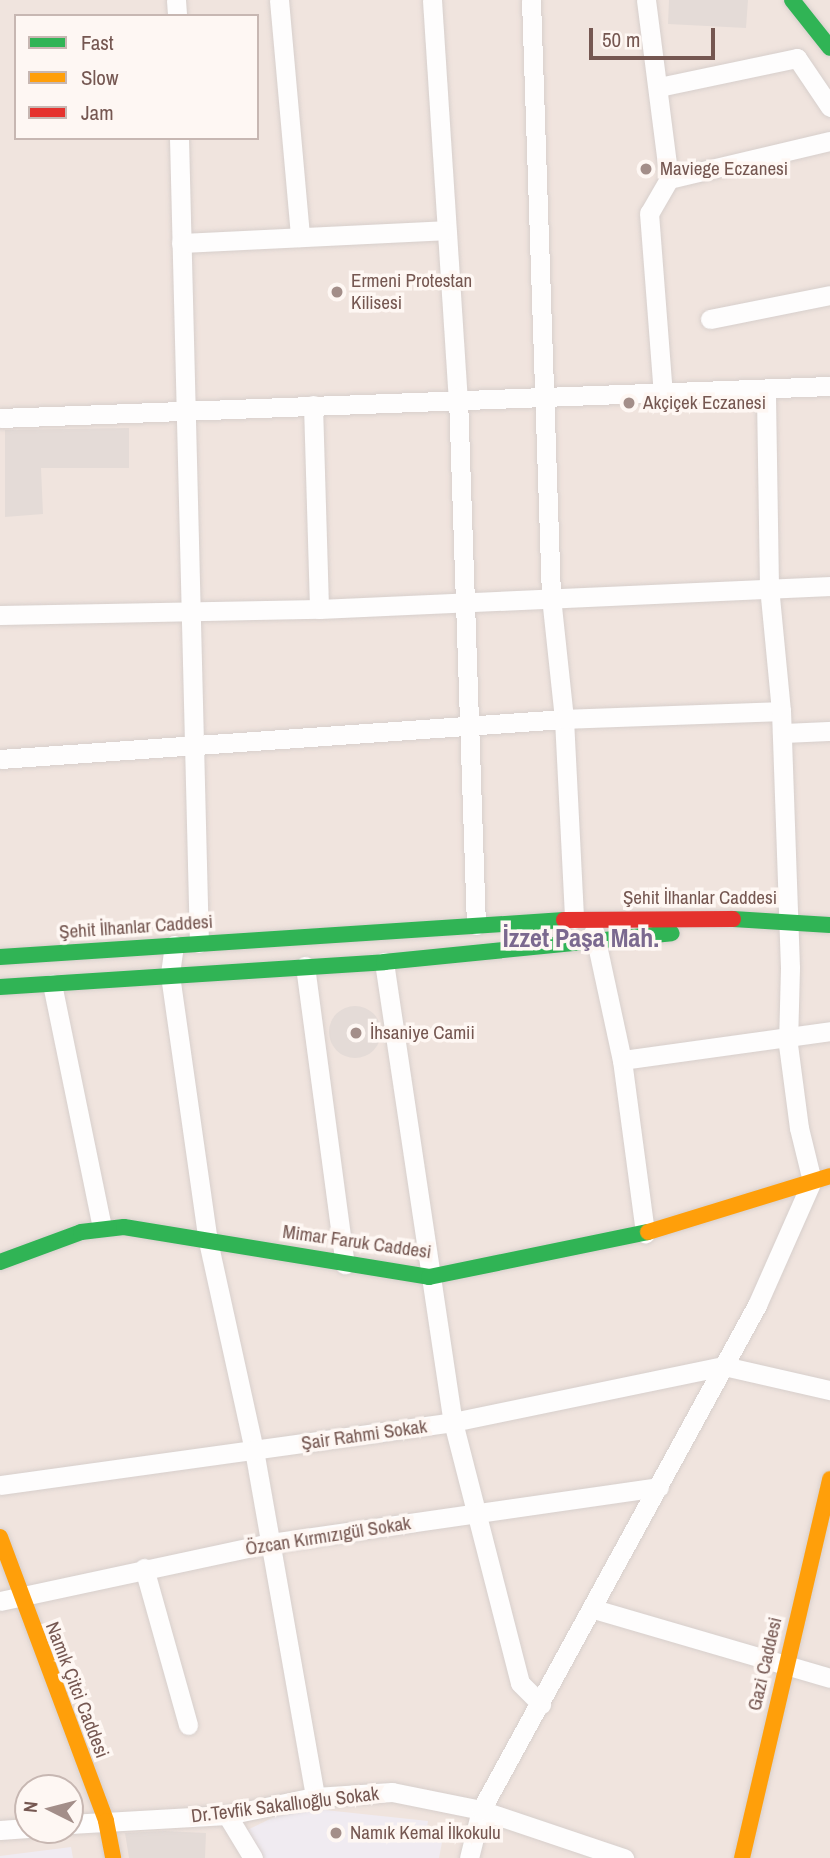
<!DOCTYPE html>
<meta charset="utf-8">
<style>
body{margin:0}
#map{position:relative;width:830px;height:1858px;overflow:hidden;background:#f8f3f0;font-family:"Archivo Narrow",sans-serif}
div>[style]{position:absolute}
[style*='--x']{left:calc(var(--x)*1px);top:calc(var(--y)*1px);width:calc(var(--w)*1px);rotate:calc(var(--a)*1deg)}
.residential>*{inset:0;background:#f0e4de}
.education>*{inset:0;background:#f0ebf1}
.building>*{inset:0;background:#e4dbd7}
.round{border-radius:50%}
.roads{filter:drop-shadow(0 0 2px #d7cfcc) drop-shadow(0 0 2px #d7cfcc)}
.street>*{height:19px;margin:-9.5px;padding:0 9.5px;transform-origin:9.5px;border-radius:9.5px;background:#fefdfd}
.fast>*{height:16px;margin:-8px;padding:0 8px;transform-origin:8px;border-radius:8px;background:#30b455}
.slow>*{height:16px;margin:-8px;padding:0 8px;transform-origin:8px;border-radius:8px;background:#ff9f0a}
.jam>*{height:16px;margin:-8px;padding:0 8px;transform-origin:8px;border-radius:8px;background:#e5322d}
.dots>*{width:19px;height:19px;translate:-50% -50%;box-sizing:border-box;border:4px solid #fef7f3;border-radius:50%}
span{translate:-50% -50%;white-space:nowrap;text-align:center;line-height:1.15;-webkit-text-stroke:7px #fef7f3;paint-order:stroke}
.poi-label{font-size:19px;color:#755751}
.left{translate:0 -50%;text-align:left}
.street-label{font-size:19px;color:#755751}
.district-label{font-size:26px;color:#7b698f;font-weight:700}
.legend{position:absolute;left:14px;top:14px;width:245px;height:126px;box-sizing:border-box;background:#fef7f3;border:2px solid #c7b7b2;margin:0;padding:9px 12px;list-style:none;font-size:21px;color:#755751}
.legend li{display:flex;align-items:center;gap:14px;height:35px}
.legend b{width:35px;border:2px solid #c7b7b2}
.north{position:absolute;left:14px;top:1774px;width:70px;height:70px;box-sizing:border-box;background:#fef7f3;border:2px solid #c7b7b2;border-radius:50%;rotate:276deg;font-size:19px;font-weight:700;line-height:28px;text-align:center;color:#755751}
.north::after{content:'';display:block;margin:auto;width:24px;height:32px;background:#a38e89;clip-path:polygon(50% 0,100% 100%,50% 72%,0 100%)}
.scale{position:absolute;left:589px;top:28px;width:126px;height:32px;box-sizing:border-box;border:4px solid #755751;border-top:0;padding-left:9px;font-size:21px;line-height:24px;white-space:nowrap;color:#755751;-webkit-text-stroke:5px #fef7f3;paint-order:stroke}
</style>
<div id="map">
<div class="residential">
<div style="clip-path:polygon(evenodd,0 0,830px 0,830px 1858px,0 1858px,0 0,16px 16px,257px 16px,257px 138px,16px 138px,16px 16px,0 0,28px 1788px,70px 1788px,70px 1830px,28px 1830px,28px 1788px)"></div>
</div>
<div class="education">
<div style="clip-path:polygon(325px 1810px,428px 1821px,426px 1835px,443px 1837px,439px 1858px,260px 1858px,245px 1831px,278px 1815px)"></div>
<div style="clip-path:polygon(71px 1847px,73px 1858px,0 1858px,0 1856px)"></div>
</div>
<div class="building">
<div style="clip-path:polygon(669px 0,748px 0,746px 28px,668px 24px)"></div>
<div style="clip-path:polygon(129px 428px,129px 468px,41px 468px,43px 514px,5px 517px,5px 430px)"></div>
<div class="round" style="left:329px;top:1006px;width:52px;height:52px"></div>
<div style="clip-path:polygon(164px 1831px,206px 1833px,205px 1858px,129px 1858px,125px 1833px)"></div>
</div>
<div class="roads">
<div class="street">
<div style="--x:176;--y:0;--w:16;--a:86"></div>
<div style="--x:279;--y:0;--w:238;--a:84.9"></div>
<div style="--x:432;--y:0;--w:398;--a:86.3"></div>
<div style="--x:458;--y:397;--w:528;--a:88.05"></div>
<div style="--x:531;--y:0;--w:597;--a:88.08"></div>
<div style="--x:551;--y:597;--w:123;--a:83.9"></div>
<div style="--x:564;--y:719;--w:200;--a:87.1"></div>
<div style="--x:646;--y:0;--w:180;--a:82.7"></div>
<div style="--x:669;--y:179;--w:39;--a:120"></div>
<div style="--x:649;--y:213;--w:182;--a:85.6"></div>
<div style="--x:659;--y:87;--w:141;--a:-11.9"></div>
<div style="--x:797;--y:58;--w:59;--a:56"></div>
<div style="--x:179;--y:138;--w:805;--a:88.58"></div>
<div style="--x:669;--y:179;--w:165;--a:-13.3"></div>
<div style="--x:181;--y:243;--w:264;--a:-2.8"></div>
<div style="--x:710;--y:319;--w:122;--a:-11.3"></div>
<div style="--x:313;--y:405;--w:204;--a:88.3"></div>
<div style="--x:0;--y:418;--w:831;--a:-2.21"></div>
<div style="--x:0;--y:615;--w:319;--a:-1.1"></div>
<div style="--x:319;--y:609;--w:512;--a:-2.58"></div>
<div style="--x:782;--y:733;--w:48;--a:-2.4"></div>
<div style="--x:0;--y:759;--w:565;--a:-4.06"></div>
<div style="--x:564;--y:719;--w:217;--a:-2.1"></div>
<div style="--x:594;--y:931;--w:132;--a:77.8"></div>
<div style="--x:622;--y:1060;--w:175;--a:82.4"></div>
<div style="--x:174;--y:945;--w:30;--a:98"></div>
<div style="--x:170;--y:975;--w:269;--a:81.9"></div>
<div style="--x:208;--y:1241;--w:214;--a:77.6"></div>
<div style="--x:254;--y:1450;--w:352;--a:80"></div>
<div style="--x:384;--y:962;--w:465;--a:81.5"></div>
<div style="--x:453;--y:1422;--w:269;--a:75.6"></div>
<div style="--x:520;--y:1683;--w:30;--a:45"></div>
<div style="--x:305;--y:966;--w:301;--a:82.4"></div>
<div style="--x:52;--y:984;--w:248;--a:78.4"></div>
<div style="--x:622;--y:1060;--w:210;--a:-7.9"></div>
<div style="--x:0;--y:1485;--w:457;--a:-7.9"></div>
<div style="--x:453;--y:1422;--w:277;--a:-11.7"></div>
<div style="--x:724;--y:1366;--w:109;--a:12.8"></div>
<div style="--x:144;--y:1568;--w:163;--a:74.3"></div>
<div style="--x:0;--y:1601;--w:276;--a:-12.1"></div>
<div style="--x:270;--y:1543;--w:393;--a:-8.2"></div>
<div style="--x:594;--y:1609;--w:246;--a:16.3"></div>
<div style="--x:227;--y:1815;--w:50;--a:58.8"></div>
<div style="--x:70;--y:1824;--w:157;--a:-3.3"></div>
<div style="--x:227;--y:1815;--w:90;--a:-11.6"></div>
<div style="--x:315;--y:1797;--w:77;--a:-3.7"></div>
<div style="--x:392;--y:1792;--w:91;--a:11.4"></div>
<div style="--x:481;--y:1810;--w:151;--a:18.6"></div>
<div style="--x:0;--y:1830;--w:28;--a:-4"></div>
<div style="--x:469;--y:1858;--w:49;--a:-76"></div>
<div style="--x:481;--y:1810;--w:576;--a:-61.34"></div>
<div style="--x:757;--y:1305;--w:136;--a:-66.1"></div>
<div style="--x:812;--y:1181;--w:55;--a:-103.8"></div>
<div style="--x:799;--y:1128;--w:85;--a:-97.5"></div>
<div style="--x:788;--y:1044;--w:76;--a:-88.5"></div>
<div style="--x:790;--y:968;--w:257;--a:-92"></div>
<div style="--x:781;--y:711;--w:125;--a:-95.5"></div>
<div style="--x:769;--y:587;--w:198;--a:-90.9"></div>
</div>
<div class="fast">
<div style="--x:792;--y:0;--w:61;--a:51.6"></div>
<div style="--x:733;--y:919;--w:97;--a:3.5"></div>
<div style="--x:0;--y:957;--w:565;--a:-3.75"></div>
<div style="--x:0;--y:987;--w:385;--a:-3.7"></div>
<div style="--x:384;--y:962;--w:289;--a:-5.7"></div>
<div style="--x:0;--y:1262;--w:86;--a:-20.3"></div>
<div style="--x:81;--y:1232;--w:43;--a:-6.6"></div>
<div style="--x:124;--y:1227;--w:309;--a:9.3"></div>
<div style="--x:429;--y:1277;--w:224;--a:-11.6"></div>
</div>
<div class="slow">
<div style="--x:648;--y:1232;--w:190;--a:-17.1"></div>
<div style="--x:0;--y:1537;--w:303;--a:69.5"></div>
<div style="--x:106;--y:1821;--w:38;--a:79"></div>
<div style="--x:742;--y:1858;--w:389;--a:-76.9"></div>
</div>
<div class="jam">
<div style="--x:564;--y:920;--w:169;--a:-0.3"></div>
</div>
</div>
<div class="dots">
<div style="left:646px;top:169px;background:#a38e89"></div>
<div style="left:337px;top:292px;background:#a38e89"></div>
<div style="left:629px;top:403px;background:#a38e89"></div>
<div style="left:356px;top:1033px;background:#a38e89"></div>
<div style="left:336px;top:1833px;background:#a38e89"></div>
</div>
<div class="poi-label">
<span class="left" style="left:660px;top:169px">Maviege Eczanesi</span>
<span class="left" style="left:351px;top:292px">Ermeni Protestan<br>Kilisesi</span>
<span class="left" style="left:643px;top:403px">Akçiçek Eczanesi</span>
<span class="left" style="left:370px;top:1033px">İhsaniye Camii</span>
<span class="left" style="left:350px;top:1833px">Namık Kemal İlkokulu</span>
</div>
<div class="street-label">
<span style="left:700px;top:898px">Şehit İlhanlar Caddesi</span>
<span style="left:136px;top:927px;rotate:-4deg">Şehit İlhanlar Caddesi</span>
<span style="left:357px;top:1242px;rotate:8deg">Mimar Faruk Caddesi</span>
<span style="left:364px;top:1435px;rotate:-8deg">Şair Rahmi Sokak</span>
<span style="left:328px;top:1536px;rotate:-9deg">Özcan Kırmızıgül Sokak</span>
<span style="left:765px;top:1664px;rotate:-77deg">Gazi Caddesi</span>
<span style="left:77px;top:1690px;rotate:69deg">Namık Çitci Caddesi</span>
<span style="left:285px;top:1805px;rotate:-7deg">Dr.Tevfik Sakallıoğlu Sokak</span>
</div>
<div class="district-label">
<span style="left:581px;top:938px">İzzet Paşa Mah.</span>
</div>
<ul class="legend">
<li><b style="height:9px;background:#30b455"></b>Fast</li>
<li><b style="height:9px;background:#ff9f0a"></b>Slow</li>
<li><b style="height:9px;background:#e5322d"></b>Jam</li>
</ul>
<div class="north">N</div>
<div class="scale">50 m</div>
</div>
